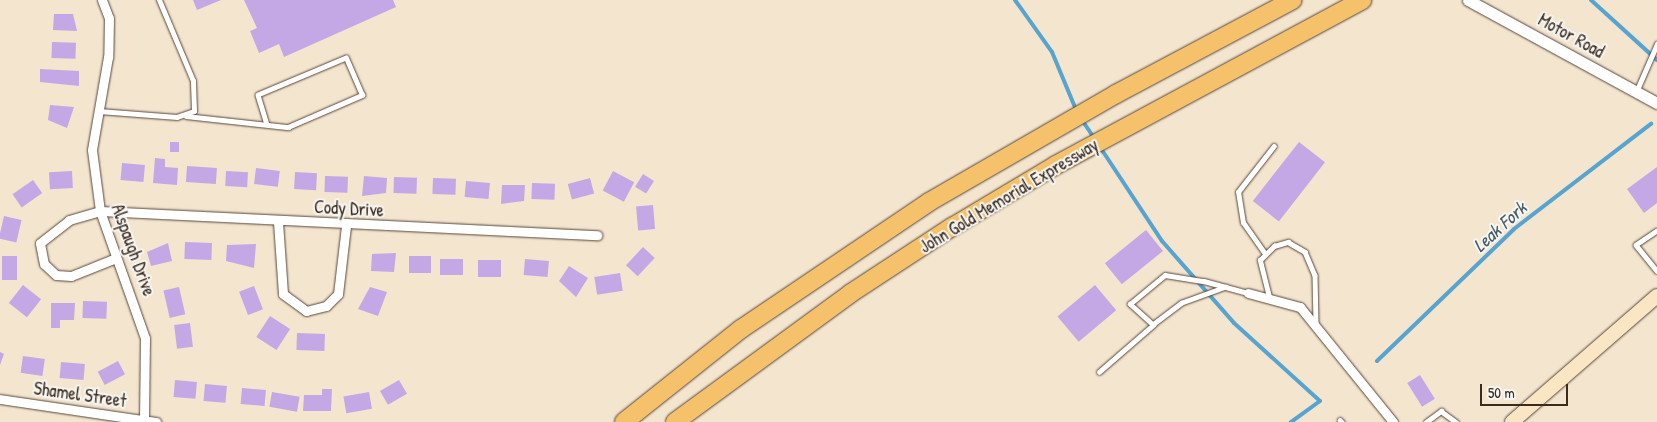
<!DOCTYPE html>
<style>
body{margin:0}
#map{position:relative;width:1657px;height:422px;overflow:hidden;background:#f4e5cf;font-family:"Patrick Hand",sans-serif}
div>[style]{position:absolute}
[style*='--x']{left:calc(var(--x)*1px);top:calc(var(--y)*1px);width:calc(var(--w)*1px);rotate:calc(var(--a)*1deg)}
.stream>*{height:4px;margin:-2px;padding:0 2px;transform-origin:2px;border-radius:2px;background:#56a4cf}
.building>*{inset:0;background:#c3a8e5;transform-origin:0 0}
.roads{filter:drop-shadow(0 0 1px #574639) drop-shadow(0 0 1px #574639)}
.service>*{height:4.5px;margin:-2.25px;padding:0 2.25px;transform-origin:2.25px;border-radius:2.25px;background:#fff}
.minor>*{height:9px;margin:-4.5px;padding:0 4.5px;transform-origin:4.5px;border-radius:4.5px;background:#fff}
.tertiary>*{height:11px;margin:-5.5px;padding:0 5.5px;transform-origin:5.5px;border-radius:5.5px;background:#fff}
.secondary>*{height:14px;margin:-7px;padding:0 7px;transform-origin:7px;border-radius:7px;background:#fbe6c4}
.motorway>*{height:18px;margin:-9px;padding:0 9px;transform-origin:9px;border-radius:9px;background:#f5c16b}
span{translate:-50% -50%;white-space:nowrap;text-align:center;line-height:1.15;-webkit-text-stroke:4px #f6f6f2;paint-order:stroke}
.street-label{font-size:18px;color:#3b2a1e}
.water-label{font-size:19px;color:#465b65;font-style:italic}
.scale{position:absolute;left:1480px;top:384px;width:88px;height:22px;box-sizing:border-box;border:2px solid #3b2a1e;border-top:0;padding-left:6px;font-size:15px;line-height:18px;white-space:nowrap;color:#3b2a1e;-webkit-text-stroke:4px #f6f6f2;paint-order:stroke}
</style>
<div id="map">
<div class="stream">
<div style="--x:1015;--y:0;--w:64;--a:54.6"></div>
<div style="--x:1052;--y:52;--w:65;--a:67.4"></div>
<div style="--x:1591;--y:0;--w:89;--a:42.3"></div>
<div style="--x:1082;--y:120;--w:23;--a:56"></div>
<div style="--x:1100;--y:147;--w:113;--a:56.6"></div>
<div style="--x:1162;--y:241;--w:109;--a:48.7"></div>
<div style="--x:1234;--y:323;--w:116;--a:42.2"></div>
<div style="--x:1320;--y:401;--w:36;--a:144"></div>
<div style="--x:1377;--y:361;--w:190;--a:-43.9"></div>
<div style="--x:1514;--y:229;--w:173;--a:-37.5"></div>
</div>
<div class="building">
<div style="clip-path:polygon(193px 0,221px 0,197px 10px)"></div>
<div style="clip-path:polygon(244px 0,393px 0,396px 7px,284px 57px,279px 44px,259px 53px,250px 31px,257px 28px)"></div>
<div style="clip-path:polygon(54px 14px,73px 14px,77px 31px,53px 30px)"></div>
<div style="left:52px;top:42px;width:24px;height:16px;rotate:2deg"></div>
<div style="clip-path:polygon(40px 69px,79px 71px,79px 86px,40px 82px)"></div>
<div style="clip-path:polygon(50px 105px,74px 107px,67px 128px,48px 120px)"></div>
<div style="left:170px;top:142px;width:9px;height:10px"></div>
<div style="left:1299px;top:142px;width:33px;height:75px;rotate:38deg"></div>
<div style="clip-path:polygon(155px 158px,165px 159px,165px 167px,178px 168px,177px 185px,153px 183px)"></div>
<div style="left:122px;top:163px;width:23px;height:17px;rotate:5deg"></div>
<div style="left:187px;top:166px;width:30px;height:16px;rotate:4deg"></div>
<div style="clip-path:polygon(1657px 167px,1657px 203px,1644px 213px,1627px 189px)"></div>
<div style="left:256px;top:168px;width:24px;height:16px;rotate:7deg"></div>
<div style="left:72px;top:171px;width:17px;height:23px;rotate:87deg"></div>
<div style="left:226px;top:171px;width:22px;height:15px;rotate:3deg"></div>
<div style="left:613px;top:171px;width:24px;height:22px;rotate:28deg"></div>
<div style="left:295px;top:172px;width:22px;height:17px;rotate:3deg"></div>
<div style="left:643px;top:174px;width:13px;height:15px;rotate:32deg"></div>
<div style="left:325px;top:176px;width:23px;height:16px;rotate:2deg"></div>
<div style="clip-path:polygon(364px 176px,387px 178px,386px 193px,362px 196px)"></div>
<div style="left:394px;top:177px;width:23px;height:16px;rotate:2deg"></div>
<div style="left:433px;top:178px;width:23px;height:16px;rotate:2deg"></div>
<div style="left:590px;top:178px;width:16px;height:23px;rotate:75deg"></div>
<div style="left:33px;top:180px;width:16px;height:25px;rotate:55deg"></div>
<div style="left:466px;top:181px;width:24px;height:16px;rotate:5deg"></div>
<div style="left:532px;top:183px;width:23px;height:16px;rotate:2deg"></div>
<div style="clip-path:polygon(502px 185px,525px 185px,524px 201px,501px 204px)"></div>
<div style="left:653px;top:205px;width:24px;height:17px;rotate:85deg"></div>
<div style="left:4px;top:216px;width:18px;height:23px;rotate:13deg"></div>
<div style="left:1146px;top:230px;width:27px;height:53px;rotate:51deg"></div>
<div style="left:185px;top:242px;width:27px;height:17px;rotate:2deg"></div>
<div style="clip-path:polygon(168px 243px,172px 261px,151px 266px,147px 252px)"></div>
<div style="clip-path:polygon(256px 244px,254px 268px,226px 261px,227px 245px)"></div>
<div style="left:643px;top:247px;width:16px;height:25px;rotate:43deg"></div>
<div style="clip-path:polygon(396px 253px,394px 272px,371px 271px,372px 254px)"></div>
<div style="left:2px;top:256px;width:15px;height:24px"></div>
<div style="left:409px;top:256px;width:22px;height:17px"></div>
<div style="left:440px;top:259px;width:23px;height:16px"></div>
<div style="left:525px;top:259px;width:24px;height:16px;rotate:5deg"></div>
<div style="left:478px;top:260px;width:23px;height:17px"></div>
<div style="clip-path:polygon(569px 266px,588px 278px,576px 297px,559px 281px)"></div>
<div style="left:620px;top:273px;width:18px;height:26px;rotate:81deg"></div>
<div style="left:23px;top:285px;width:23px;height:23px;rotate:38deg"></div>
<div style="left:1095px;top:285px;width:33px;height:49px;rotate:50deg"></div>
<div style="left:254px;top:286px;width:25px;height:16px;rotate:69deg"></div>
<div style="left:179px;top:287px;width:28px;height:16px;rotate:77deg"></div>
<div style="clip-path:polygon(370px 287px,387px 292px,378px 316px,358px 309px)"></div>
<div style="left:83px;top:301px;width:24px;height:17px;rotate:2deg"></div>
<div style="clip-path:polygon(51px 303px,75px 303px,74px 320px,60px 320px,60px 328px,51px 328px)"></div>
<div style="left:270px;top:316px;width:24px;height:25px;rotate:33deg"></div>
<div style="left:190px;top:323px;width:24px;height:16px;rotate:83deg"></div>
<div style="left:297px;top:333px;width:28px;height:17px;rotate:2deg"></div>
<div style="clip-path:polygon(0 352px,4px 354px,0 365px)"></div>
<div style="left:23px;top:356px;width:22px;height:17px;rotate:8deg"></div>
<div style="left:118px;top:361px;width:15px;height:23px;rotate:62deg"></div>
<div style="left:61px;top:362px;width:24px;height:16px;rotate:5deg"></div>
<div style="left:1420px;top:375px;width:28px;height:15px;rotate:58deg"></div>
<div style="left:175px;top:380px;width:22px;height:17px;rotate:5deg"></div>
<div style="left:399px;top:380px;width:16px;height:22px;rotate:60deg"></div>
<div style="left:205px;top:384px;width:22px;height:17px;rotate:5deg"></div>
<div style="left:242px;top:388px;width:24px;height:16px;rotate:5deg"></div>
<div style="clip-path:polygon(322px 389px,332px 389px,331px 411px,303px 411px,304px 395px,322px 395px)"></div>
<div style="left:272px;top:392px;width:28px;height:15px;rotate:10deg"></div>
<div style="left:369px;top:392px;width:17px;height:26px;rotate:80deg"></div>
</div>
<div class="roads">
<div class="service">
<div style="--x:1637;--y:90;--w:50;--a:-66.5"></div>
<div style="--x:99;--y:111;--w:78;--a:4.4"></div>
<div style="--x:177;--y:117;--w:18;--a:-19"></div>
<div style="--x:194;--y:111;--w:30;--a:-92"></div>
<div style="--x:193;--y:81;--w:88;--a:-112.8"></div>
<div style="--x:186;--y:116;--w:103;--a:6.2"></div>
<div style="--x:288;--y:127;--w:81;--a:-23.4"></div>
<div style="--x:362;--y:95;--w:40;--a:-113.4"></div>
<div style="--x:346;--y:58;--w:95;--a:157.2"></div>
<div style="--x:258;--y:95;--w:30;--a:73"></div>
<div style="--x:1657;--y:231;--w:25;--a:146"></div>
<div style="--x:1636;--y:245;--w:33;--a:51"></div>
<div style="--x:1265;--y:254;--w:38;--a:-125"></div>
<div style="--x:1243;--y:223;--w:31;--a:-99"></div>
<div style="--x:1238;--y:192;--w:58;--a:-52"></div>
<div style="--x:1226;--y:287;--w:47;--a:160"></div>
<div style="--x:1182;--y:303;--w:36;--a:143"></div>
<div style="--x:1153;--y:325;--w:31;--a:-138"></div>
<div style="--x:1130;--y:304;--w:45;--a:-39.6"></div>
<div style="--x:1165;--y:275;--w:39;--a:9"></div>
<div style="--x:1204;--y:281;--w:46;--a:15.3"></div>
<div style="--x:1269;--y:297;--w:38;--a:-104"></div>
<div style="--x:1260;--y:260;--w:20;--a:-45"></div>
<div style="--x:1274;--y:246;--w:15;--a:-16"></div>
<div style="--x:1288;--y:242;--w:20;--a:30"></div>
<div style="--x:1305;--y:252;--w:25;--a:67"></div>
<div style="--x:1315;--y:275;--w:49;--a:88.8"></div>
<div style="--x:1099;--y:372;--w:72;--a:-41"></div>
<div style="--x:1340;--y:420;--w:3;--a:45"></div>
<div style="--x:1426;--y:422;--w:19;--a:-36"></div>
<div style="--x:1441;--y:411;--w:19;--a:36"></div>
</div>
<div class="minor">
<div style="--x:102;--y:0;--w:19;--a:69"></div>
<div style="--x:109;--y:18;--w:39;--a:91"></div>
<div style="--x:108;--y:57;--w:94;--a:99.8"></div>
<div style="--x:92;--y:150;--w:62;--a:82.5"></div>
<div style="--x:100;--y:211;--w:135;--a:70.5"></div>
<div style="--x:145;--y:338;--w:84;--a:90.7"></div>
<div style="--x:278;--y:222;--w:72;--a:86"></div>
<div style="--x:283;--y:294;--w:29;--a:36"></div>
<div style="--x:306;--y:311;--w:21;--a:-14"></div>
<div style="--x:326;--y:306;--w:17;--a:-45"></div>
<div style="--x:338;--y:294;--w:68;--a:-83.3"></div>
<div style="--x:116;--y:258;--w:48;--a:158.2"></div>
<div style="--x:71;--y:276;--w:15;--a:-176"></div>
<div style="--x:56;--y:275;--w:16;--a:-137"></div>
<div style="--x:44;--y:264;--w:21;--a:-101"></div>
<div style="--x:40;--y:243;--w:37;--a:-38"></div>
<div style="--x:69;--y:220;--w:32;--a:-16"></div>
<div style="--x:100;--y:211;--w:498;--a:2.8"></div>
<div style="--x:1248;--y:293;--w:54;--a:15.1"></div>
<div style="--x:1300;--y:307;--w:148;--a:51"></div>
<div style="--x:0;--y:399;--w:158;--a:8.4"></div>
</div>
<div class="tertiary">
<div style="--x:1468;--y:0;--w:215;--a:28.6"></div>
</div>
<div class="secondary">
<div style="--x:1512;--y:422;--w:192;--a:-41"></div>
</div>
<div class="motorway">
<div style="--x:624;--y:422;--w:149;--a:-38.5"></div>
<div style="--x:741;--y:329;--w:227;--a:-34"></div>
<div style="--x:929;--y:202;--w:216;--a:-30"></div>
<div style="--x:1116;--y:94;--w:200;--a:-28"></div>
<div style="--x:675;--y:422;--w:218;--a:-36.2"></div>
<div style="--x:851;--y:293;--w:121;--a:-33.2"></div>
<div style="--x:952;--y:227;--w:121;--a:-30.8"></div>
<div style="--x:1056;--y:165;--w:348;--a:-28.3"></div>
</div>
</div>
<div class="street-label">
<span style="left:1571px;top:36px;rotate:29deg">Motor Road</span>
<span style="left:1009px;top:196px;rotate:-31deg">John Gold Memorial Expressway</span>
<span style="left:349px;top:209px;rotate:3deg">Cody Drive</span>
<span style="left:133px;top:250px;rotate:70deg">Alspaugh Drive</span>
<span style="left:80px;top:395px;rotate:8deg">Shamel Street</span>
</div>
<div class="water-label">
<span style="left:1500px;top:227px;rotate:-42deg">Leak Fork</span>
</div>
<div class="scale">50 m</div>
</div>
